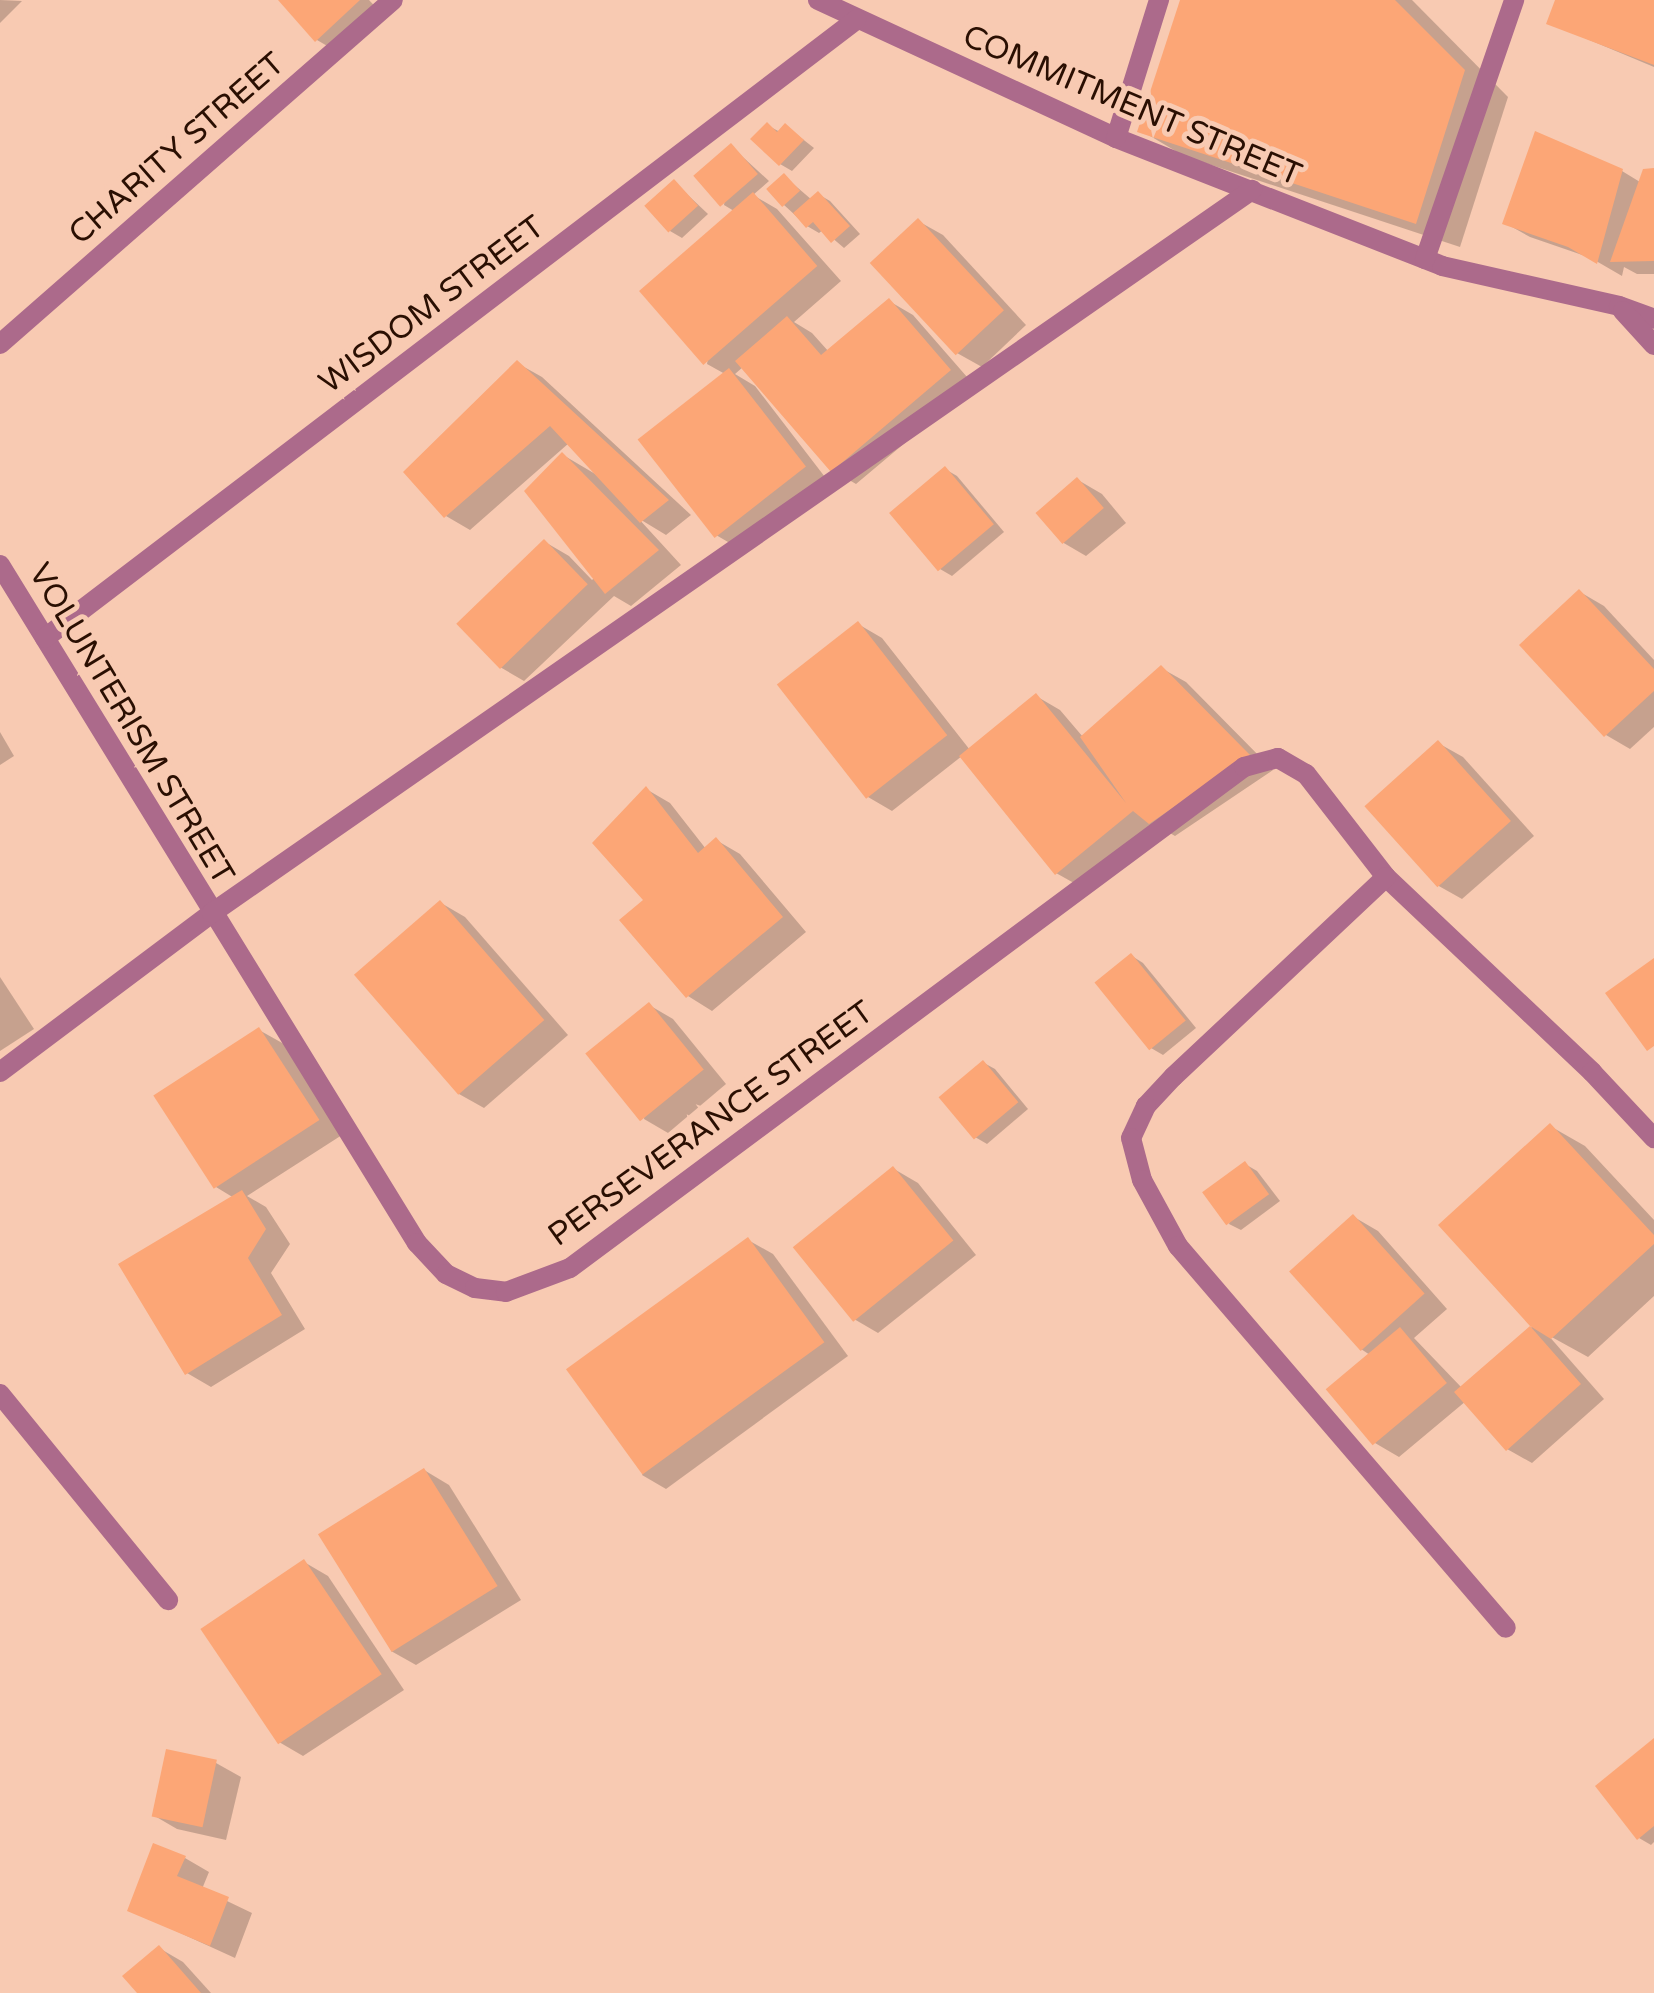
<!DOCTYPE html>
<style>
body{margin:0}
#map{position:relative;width:1654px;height:1993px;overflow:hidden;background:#f8cab2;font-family:"Varela Round",sans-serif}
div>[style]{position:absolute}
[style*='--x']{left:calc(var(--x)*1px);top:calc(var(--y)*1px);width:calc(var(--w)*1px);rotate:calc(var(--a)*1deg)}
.shadow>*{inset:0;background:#0003}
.building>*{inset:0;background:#fca676;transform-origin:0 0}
.service>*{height:20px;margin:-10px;padding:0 10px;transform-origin:10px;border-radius:10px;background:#ac6a8b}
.minor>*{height:20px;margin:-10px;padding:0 10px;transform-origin:10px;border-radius:10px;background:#ac6a8b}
span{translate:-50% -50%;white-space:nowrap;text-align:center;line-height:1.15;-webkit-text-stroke:10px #f8cab2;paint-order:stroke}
.street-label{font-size:32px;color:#2a0f02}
</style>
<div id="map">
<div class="shadow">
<div style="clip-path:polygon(0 0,22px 1px,0 23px)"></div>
<div style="clip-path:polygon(281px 0,369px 0,383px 15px,341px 54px,317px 40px)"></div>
<div style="clip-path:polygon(1183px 0,1412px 0,1508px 97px,1460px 247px,1184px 156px,1140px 130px)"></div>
<div style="clip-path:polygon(1557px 0,1654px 0,1654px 67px,1549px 23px)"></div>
<div style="clip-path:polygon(767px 125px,780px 132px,786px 126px,814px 148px,792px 171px,780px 164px)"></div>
<div style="clip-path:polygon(732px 147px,769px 181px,753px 195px,777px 209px,841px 281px,794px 322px,812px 333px,829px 352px,889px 301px,913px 315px,974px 385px,856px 484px,832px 470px,743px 367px,735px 374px,755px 386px,828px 481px,740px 549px,716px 535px,725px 374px,707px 364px,734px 211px,724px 205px)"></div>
<div style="clip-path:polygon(1622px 171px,1640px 182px,1654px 171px,1654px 274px,1637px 274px,1624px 267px,1622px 276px,1591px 258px,1530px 237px,1505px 223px)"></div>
<div style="clip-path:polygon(784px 176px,812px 200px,818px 194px,830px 201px,860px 234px,844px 248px,823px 230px,819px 233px,807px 226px,784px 205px)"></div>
<div style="clip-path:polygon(674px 182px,708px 214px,682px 238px,670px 231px)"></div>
<div style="clip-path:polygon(918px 221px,943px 235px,1026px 325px,982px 367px,957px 353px)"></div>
<div style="clip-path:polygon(517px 363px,542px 377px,691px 515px,666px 535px,638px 518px,681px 565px,631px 606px,614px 596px,524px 681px,500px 667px,459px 624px,545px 542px,569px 556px,592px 580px,595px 577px,563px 455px,597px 475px,569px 443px,470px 530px,446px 516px)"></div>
<div style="clip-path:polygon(945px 469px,957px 476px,1004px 532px,952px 576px,940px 569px)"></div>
<div style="clip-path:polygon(1078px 480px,1102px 494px,1126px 523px,1086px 556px,1062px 542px)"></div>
<div style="clip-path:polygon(1580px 592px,1604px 606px,1654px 660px,1654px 727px,1630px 749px,1606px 735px)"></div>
<div style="clip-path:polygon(858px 624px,882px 638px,970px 750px,1036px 696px,1060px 710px,1083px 737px,1161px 668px,1186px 682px,1273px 770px,1175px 836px,1156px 825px,1081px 887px,1056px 873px,962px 756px,892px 811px,868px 797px)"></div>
<div style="clip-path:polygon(0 732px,14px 756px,0 765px)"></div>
<div style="clip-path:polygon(1438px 743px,1463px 757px,1534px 836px,1462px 899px,1437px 885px)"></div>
<div style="clip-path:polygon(646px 789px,670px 803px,706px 849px,716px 840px,740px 854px,806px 932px,712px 1011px,688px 996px,646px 900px)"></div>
<div style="clip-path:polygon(441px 903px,465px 917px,568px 1035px,484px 1108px,459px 1094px)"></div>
<div style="clip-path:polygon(1132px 956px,1143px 963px,1196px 1028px,1163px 1055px,1151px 1048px)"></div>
<div style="clip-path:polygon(0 977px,34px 1029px,0 1051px)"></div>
<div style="clip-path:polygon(649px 1005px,673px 1019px,726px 1084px,668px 1133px,644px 1119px)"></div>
<div style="clip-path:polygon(259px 1030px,284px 1044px,342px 1135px,247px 1196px,266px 1207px,290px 1244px,271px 1273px,305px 1329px,211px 1387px,187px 1373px,234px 1198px,216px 1187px)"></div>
<div style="clip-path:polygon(984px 1063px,995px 1069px,1028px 1109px,987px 1144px,975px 1137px)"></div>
<div style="clip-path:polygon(1550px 1126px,1585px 1146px,1654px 1220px,1654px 1296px,1588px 1357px,1548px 1335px,1604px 1399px,1532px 1463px,1507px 1449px,1466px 1401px,1399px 1457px,1375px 1443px,1370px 1355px,1361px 1349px,1354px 1217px,1378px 1231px,1447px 1309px,1414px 1338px,1462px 1388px,1533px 1326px)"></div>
<div style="clip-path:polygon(1245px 1164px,1257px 1171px,1280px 1201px,1241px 1230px,1229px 1224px)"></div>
<div style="clip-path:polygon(894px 1169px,918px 1183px,976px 1255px,878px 1333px,854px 1319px)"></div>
<div style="clip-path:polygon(748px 1240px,773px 1254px,848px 1356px,666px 1489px,642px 1475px)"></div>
<div style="clip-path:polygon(424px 1470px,449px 1485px,521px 1600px,416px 1665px,391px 1651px)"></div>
<div style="clip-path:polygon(304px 1562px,328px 1576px,404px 1690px,303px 1756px,279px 1742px)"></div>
<div style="clip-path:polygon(1654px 1741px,1654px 1842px,1651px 1845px,1639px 1838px)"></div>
<div style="clip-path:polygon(168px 1752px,216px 1763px,241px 1777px,226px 1840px,177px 1829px,153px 1815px)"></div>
<div style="clip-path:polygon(185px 1858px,209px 1872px,202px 1889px,252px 1913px,235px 1958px,130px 1910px)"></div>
<div style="clip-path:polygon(159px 1948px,183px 1962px,211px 1993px,140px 1993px)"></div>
</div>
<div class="building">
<div style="clip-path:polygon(278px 0,360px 0,315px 42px)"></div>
<div style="clip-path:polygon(1180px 0,1395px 0,1465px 70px,1416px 224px,1137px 132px)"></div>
<div style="clip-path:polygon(1555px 0,1654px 0,1654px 65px,1546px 24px)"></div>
<div style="clip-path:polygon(767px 122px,777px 132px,785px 123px,804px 140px,779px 166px,750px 139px)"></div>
<div style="clip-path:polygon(1535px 131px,1623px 169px,1597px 264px,1568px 247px,1502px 224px)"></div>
<div style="left:731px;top:143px;width:41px;height:50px;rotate:49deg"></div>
<div style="clip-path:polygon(1654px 168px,1654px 261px,1610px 262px,1643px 169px)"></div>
<div style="left:784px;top:173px;width:24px;height:24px;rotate:48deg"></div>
<div style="left:674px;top:179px;width:36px;height:40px;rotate:48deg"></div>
<div style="clip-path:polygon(818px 191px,850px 226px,831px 243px,813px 222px,806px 228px,793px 213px)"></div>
<div style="left:753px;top:192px;width:98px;height:151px;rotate:49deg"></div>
<div style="left:918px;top:218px;width:126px;height:66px;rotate:47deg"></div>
<div style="clip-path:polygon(889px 298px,951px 370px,831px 472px,735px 361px,787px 316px,821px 355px)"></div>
<div style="clip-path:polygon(517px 360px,669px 500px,640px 523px,550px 426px,444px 518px,403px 472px)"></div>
<div style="left:729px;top:368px;width:125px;height:116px;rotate:52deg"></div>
<div style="clip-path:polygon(562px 452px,659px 550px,605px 594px,524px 491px)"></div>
<div style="left:945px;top:466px;width:76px;height:73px;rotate:50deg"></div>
<div style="left:1077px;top:477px;width:41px;height:55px;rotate:49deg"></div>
<div style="left:544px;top:539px;width:63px;height:122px;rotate:46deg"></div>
<div style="clip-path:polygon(1579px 589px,1654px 669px,1654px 691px,1604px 737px,1519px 645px)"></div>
<div style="left:858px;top:621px;width:145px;height:103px;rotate:52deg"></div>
<div style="clip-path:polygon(1161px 665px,1250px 755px,1149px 824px,1133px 811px,1055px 875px,959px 756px,1036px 693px,1126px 803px,1080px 737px)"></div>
<div style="left:1438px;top:740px;width:109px;height:99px;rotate:48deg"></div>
<div style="clip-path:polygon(646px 786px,698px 853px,716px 837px,783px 917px,686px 998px,619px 920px,643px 900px,592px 843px)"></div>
<div style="left:440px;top:900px;width:159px;height:114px;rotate:49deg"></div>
<div style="left:1131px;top:953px;width:87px;height:47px;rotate:51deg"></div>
<div style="clip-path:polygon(1654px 958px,1654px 1046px,1647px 1051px,1605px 993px)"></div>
<div style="left:649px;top:1002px;width:87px;height:82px;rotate:51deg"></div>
<div style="left:259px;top:1027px;width:111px;height:126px;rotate:57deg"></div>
<div style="left:983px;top:1060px;width:55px;height:58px;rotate:50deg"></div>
<div style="clip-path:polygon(1550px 1123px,1654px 1235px,1654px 1244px,1551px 1339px,1530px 1326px,1581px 1384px,1506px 1451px,1454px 1392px,1530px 1326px,1438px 1225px)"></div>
<div style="left:1245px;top:1161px;width:41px;height:53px;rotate:54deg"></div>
<div style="left:893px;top:1166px;width:96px;height:129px;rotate:51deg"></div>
<div style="clip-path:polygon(242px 1190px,266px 1229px,248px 1258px,282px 1315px,185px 1375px,118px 1264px)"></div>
<div style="left:1353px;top:1214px;width:107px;height:86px;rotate:48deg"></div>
<div style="left:748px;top:1237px;width:130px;height:225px;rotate:54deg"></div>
<div style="left:1400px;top:1327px;width:73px;height:97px;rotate:50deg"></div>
<div style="left:424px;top:1468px;width:139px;height:125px;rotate:58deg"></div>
<div style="left:304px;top:1559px;width:139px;height:125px;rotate:56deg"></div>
<div style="clip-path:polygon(1654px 1738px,1654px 1826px,1637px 1840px,1595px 1786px)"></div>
<div style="left:166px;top:1749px;width:52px;height:69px;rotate:12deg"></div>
<div style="clip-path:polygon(153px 1843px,186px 1856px,177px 1876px,229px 1897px,210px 1946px,127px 1911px)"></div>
<div style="clip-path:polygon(159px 1945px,201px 1993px,137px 1993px,122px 1976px)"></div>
</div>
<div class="service">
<div style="--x:0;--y:1394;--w:266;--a:50.8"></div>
</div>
<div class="minor">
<div style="--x:818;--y:0;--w:328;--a:24.8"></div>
<div style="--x:1116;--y:138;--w:350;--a:21.4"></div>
<div style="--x:1442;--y:266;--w:181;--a:12.7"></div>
<div style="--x:1619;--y:306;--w:37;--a:20"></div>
<div style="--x:1116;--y:138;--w:145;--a:-72.7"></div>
<div style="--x:1425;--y:259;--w:274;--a:-71"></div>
<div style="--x:1623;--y:311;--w:46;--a:47.6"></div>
<div style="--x:0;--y:344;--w:522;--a:-41.2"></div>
<div style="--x:0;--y:565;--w:796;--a:58.41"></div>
<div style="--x:417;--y:1243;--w:42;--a:46.9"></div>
<div style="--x:446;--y:1274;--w:32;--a:26"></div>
<div style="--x:475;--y:1288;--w:31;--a:7"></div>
<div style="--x:506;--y:1292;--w:68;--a:-20.6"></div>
<div style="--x:570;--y:1268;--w:840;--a:-36.62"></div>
<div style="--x:1244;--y:767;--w:35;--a:-15"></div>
<div style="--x:1278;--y:758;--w:32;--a:30"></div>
<div style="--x:1306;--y:774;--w:130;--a:52.2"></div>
<div style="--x:1386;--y:877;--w:284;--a:43.4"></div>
<div style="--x:1592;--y:1072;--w:91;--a:46.8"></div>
<div style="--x:45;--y:638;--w:1020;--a:-37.31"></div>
<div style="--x:1386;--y:877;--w:292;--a:136.8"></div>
<div style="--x:1173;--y:1077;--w:40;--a:133"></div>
<div style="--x:1146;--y:1106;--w:35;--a:115"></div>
<div style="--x:1131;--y:1138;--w:43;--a:75.3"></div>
<div style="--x:1142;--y:1180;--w:75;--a:61.4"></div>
<div style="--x:1178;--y:1246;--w:503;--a:49.35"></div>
<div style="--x:0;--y:1072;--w:265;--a:-36.9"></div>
<div style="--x:212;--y:913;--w:1267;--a:-34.81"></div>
</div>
<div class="street-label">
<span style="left:1132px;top:106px;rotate:23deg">COMMITMENT STREET</span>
<span style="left:177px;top:149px;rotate:-41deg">CHARITY STREET</span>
<span style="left:432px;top:305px;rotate:-37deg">WISDOM STREET</span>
<span style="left:131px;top:724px;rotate:59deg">VOLUNTERISM STREET</span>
<span style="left:711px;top:1124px;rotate:-36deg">PERSEVERANCE STREET</span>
</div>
</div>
